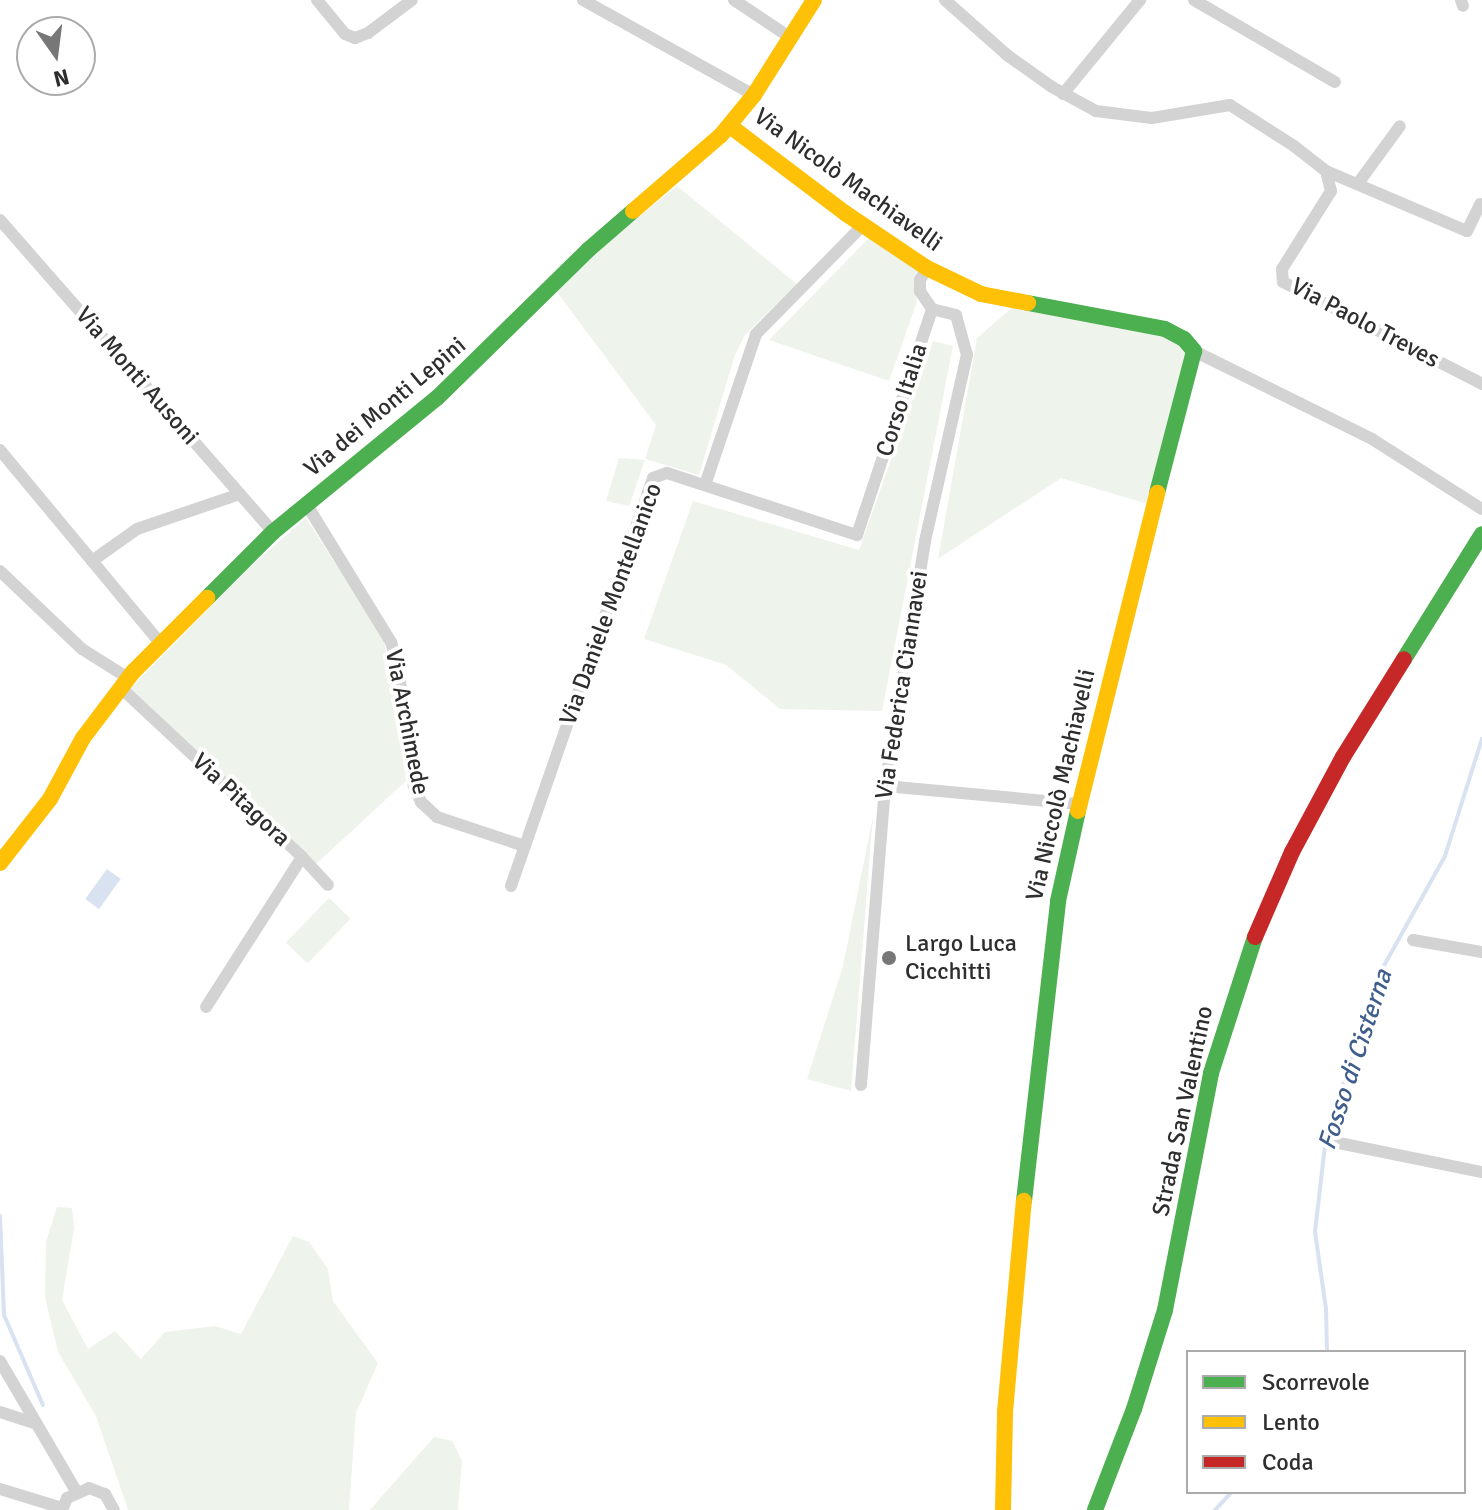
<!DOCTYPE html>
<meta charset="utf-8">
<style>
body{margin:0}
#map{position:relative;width:1482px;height:1510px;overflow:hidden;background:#fff;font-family:Signika,sans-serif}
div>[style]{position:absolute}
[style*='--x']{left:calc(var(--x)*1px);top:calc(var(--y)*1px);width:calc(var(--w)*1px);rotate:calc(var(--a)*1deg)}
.green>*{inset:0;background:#eef4ec;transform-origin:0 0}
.water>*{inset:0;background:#d9e2f0;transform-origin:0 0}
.stream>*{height:4px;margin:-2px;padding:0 2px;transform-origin:2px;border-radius:2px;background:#d9e2f0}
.street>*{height:12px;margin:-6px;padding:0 6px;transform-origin:6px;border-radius:6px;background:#d3d3d3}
.fast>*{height:16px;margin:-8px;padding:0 8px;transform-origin:8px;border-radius:8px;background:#4caf50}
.slow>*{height:16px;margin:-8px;padding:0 8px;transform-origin:8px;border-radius:8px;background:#ffc107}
.jam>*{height:16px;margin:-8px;padding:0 8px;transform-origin:8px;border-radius:8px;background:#c62828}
.dots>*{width:22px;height:22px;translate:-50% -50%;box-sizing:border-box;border:4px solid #fff;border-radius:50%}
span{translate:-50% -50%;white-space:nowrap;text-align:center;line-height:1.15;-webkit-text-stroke:8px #fff;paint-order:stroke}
.street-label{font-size:24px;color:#2e2e2e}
.poi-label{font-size:24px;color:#2e2e2e}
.left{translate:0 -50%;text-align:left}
.water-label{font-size:26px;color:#3f5e8d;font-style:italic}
.legend{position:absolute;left:1186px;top:1350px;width:280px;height:144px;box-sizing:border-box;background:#fff;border:2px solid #ababab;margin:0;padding:10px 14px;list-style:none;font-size:24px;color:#2e2e2e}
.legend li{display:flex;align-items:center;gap:16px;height:40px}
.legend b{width:40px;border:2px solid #ababab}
.north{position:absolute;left:16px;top:16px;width:80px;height:80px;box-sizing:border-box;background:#fff;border:2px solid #ababab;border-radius:50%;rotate:166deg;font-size:22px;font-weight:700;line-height:32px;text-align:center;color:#2e2e2e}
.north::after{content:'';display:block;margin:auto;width:28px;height:36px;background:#777;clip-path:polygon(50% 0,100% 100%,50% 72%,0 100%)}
</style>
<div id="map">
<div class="green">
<div style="clip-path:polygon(677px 186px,797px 284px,745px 335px,735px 355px,699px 475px,645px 459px,656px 425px,557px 292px,583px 262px)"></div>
<div style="clip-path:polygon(869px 238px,918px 268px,914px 282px,917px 302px,889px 381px,769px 340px)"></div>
<div style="clip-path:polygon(1020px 301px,1149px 325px,1194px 351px,1154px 506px,1061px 478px,938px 559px,977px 338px)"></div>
<div style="clip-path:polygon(933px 341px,953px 346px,882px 711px,780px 709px,726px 665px,644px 639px,693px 501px,859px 550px)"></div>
<div style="clip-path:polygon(619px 458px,645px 460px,629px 506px,606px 501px)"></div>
<div style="clip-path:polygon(306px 518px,383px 637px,392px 677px,406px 781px,316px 864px,130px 689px,247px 569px)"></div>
<div style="clip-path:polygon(873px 816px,851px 1091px,807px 1079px,843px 966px)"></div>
<div style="left:329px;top:898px;width:30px;height:62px;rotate:44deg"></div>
<div style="clip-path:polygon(57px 1207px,72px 1208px,74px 1228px,62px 1300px,88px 1349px,115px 1331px,141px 1359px,165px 1332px,215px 1326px,241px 1334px,293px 1236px,309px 1242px,328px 1269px,333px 1301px,378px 1363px,356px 1413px,349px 1510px,128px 1510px,96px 1416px,58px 1352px,45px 1297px,46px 1242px)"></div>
<div style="clip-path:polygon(434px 1437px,452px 1441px,462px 1461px,458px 1510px,370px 1510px)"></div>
</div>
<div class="water">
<div style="left:107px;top:869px;width:17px;height:37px;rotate:36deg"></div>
</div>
<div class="stream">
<div style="--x:0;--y:1216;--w:99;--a:87.7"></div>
<div style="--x:4;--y:1315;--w:98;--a:66.6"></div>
<div style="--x:1327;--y:1352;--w:43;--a:-91.3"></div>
<div style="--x:1326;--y:1309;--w:78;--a:-98.1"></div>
<div style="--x:1315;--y:1232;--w:96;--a:-83.4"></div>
<div style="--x:1326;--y:1137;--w:175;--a:-71.7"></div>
<div style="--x:1381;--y:971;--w:132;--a:-60.9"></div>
<div style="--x:1445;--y:856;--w:123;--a:-72.5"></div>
<div style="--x:1215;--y:1510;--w:25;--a:-47"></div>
</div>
<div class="street">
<div style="--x:317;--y:0;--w:44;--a:50.5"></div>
<div style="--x:345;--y:34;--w:11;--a:22"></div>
<div style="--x:355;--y:38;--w:14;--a:-21"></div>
<div style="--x:368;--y:33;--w:55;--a:-36.9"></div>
<div style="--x:583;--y:0;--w:196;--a:29.1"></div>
<div style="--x:734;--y:0;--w:69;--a:33.7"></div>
<div style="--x:945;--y:0;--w:83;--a:41.6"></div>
<div style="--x:1007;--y:55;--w:55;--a:35.4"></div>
<div style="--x:1052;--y:87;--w:50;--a:28.6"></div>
<div style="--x:1096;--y:111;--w:56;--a:7.1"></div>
<div style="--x:1152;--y:118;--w:79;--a:-9.5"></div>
<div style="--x:1230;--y:105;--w:76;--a:32.6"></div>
<div style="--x:1294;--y:146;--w:41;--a:38"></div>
<div style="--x:1326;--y:171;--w:21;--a:76"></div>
<div style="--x:1331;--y:191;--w:92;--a:122.1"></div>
<div style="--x:1282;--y:269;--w:13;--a:86"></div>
<div style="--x:1283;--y:282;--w:224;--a:27.1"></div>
<div style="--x:1194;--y:0;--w:163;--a:30.2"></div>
<div style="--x:1461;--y:0;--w:6;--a:72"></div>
<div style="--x:1063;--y:94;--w:122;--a:-50.7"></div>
<div style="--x:1326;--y:171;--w:153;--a:23.1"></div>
<div style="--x:1467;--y:231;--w:30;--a:-64"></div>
<div style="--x:1359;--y:182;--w:69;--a:-53.8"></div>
<div style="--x:0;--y:220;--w:415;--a:48.8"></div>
<div style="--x:1194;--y:351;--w:199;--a:26.3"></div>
<div style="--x:1372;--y:439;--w:130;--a:32.5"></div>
<div style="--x:0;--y:450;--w:252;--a:50.3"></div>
<div style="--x:705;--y:485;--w:159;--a:-71.3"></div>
<div style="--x:756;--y:334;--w:153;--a:-45.5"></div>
<div style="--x:307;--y:505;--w:161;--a:58.5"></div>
<div style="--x:391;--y:642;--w:25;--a:74"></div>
<div style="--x:398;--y:666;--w:122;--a:82.5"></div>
<div style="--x:414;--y:787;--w:17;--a:65"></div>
<div style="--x:421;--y:802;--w:22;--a:43"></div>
<div style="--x:437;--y:817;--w:92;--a:18.4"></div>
<div style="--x:92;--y:561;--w:55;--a:-35.4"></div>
<div style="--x:137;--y:529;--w:109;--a:-18.8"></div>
<div style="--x:0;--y:571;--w:113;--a:43.6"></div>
<div style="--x:82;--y:649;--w:54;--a:32.2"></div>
<div style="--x:120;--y:687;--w:249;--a:43"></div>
<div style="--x:302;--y:857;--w:178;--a:122.6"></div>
<div style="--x:885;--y:786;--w:196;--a:5.3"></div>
<div style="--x:302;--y:857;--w:38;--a:47"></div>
<div style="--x:511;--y:886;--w:432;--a:-70.8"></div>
<div style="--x:653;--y:478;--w:15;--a:-20"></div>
<div style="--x:667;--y:473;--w:200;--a:18.1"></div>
<div style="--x:857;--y:535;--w:238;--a:-71.6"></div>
<div style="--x:932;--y:309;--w:22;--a:-124"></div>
<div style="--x:920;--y:291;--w:11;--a:-90"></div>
<div style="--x:920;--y:280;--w:14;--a:-60"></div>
<div style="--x:1413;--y:940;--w:70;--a:9.9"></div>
<div style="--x:861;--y:1085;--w:300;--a:-85.4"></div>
<div style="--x:885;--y:786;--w:248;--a:-80.7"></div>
<div style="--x:925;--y:541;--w:191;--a:-77.3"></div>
<div style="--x:967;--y:355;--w:41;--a:-105.4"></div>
<div style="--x:956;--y:315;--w:25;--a:-166"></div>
<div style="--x:1334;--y:1142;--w:151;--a:11.5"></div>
<div style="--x:0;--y:1361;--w:151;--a:59.7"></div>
<div style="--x:0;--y:1412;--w:38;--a:18"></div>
<div style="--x:0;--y:1489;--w:65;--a:17"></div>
<div style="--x:62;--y:1510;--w:13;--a:-67"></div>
<div style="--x:67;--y:1498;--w:24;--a:-24"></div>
<div style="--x:89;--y:1488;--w:17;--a:21"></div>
<div style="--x:105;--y:1494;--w:18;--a:61"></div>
</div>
<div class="fast">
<div style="--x:1028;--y:303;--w:139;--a:10.7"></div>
<div style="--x:1165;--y:329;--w:21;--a:28"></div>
<div style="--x:1184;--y:339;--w:16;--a:50"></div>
<div style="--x:1194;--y:351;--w:147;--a:104.6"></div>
<div style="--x:207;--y:598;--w:93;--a:-45"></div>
<div style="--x:273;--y:532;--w:212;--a:-39.3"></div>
<div style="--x:437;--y:398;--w:211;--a:-44.4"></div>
<div style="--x:588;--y:250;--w:60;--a:-40.9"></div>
<div style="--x:1404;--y:659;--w:147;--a:-58"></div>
<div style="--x:1024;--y:1201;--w:302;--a:-83.5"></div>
<div style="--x:1058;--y:901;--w:92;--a:-77.5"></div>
<div style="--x:1095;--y:1510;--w:108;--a:-68.9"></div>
<div style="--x:1134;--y:1409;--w:104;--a:-72.6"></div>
<div style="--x:1165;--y:1310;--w:241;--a:-79"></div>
<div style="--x:1211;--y:1073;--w:143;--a:-72.1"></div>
</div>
<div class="slow">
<div style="--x:730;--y:126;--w:144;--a:37.1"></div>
<div style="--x:845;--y:213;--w:99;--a:33.9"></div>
<div style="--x:927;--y:268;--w:60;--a:25.7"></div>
<div style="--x:981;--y:294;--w:48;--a:10.8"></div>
<div style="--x:633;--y:211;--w:116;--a:-40.8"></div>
<div style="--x:721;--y:135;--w:52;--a:-50.5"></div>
<div style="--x:754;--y:95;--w:112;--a:-57.7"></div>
<div style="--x:1078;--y:811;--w:328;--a:-76"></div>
<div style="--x:0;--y:863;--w:81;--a:-52"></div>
<div style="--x:50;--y:799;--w:69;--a:-61.6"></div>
<div style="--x:83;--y:738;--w:83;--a:-52.9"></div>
<div style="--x:133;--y:672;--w:105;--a:-45"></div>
<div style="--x:1003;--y:1510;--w:98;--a:-88.8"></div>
<div style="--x:1005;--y:1412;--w:212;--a:-84.9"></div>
</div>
<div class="jam">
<div style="--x:1255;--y:937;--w:93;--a:-66.5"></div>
<div style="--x:1292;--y:852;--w:108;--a:-61.8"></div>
<div style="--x:1343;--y:757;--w:115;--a:-58.1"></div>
</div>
<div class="dots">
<div style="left:889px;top:958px;background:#777"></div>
</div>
<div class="street-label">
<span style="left:848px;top:180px;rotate:36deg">Via Nicolò Machiavelli</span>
<span style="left:1365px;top:323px;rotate:28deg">Via Paolo Treves</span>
<span style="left:137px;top:376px;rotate:49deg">Via Monti Ausoni</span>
<span style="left:902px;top:400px;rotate:-72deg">Corso Italia</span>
<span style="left:385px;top:407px;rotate:-40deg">Via dei Monti Lepini</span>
<span style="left:611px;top:604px;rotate:-70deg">Via Daniele Montellanico</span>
<span style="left:902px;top:685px;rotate:-81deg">Via Federica Ciannavei</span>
<span style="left:407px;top:722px;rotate:79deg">Via Archimede</span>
<span style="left:1061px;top:785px;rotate:-77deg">Via Niccolò Machiavelli</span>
<span style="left:241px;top:800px;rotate:43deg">Via Pitagora</span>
<span style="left:1183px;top:1111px;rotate:-78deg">Strada San Valentino</span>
</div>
<div class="poi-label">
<span class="left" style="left:905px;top:958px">Largo Luca<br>Cicchitti</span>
</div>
<div class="water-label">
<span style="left:1356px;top:1060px;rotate:-72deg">Fosso di Cisterna</span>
</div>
<ul class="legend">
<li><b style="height:10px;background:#4caf50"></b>Scorrevole</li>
<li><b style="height:10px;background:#ffc107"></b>Lento</li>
<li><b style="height:10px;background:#c62828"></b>Coda</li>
</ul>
<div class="north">N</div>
</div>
